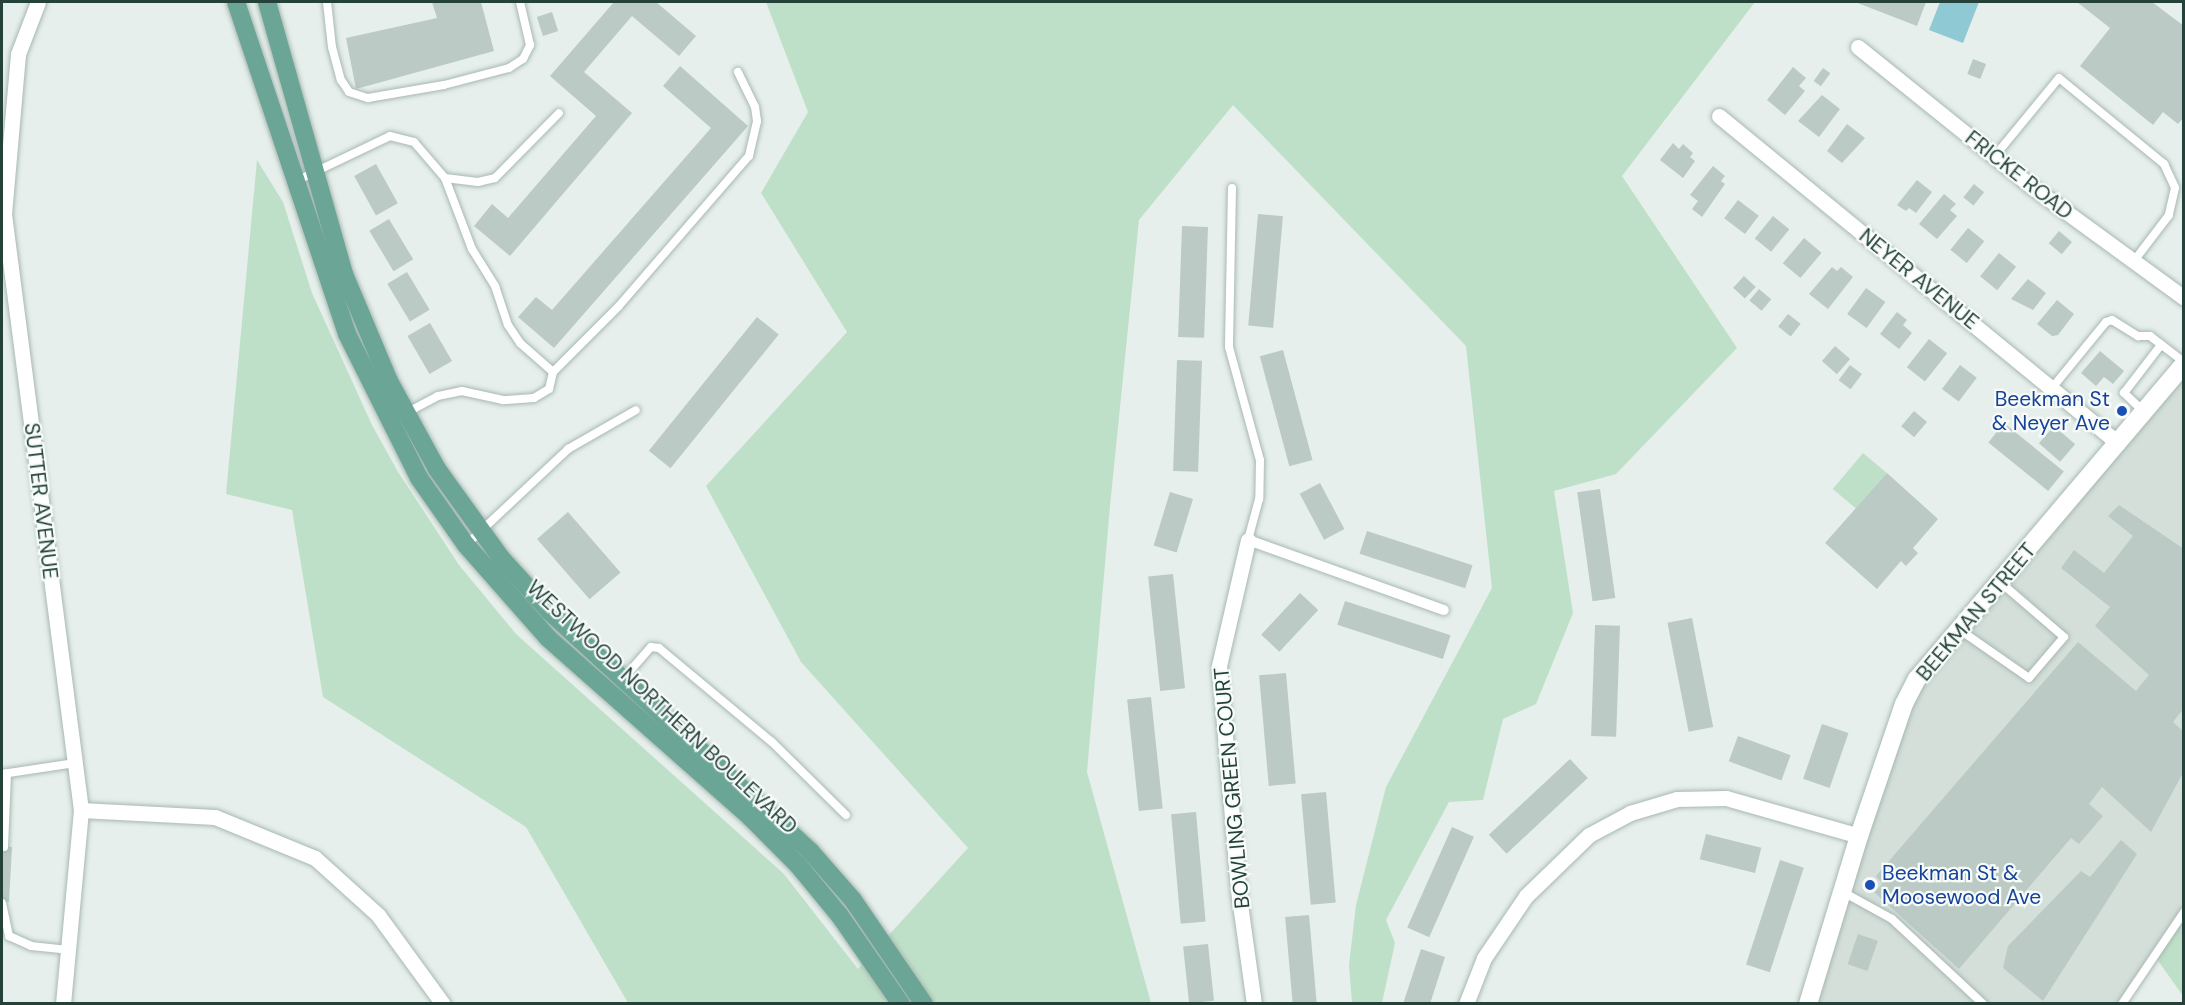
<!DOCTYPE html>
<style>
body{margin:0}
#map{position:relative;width:2185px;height:1005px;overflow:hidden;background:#e6efeb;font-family:"DM Sans",sans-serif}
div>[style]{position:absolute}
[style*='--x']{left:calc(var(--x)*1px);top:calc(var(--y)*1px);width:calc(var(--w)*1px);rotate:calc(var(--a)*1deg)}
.built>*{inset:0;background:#d4dfda}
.green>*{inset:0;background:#bfe0c8;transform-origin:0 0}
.water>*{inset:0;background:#8ec9d4}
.building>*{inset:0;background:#bbcac4;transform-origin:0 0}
.roads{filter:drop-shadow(0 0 2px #a8b8b2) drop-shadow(0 0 2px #a8b8b2)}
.service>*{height:8px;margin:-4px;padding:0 4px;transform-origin:4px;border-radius:4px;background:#fff}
.pedestrian>*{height:10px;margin:-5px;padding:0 5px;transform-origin:5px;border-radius:5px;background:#fff}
.minor>*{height:15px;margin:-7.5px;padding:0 7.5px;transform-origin:7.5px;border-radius:7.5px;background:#fff}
.secondary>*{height:18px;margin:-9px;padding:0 9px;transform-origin:9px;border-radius:9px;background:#fff}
.primary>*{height:18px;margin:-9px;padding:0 9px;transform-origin:9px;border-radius:9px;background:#6aa596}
.dots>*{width:16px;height:16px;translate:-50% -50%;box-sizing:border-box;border:3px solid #f7fbf9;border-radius:50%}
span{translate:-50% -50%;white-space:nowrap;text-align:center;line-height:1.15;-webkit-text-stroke:4.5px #f7fbf9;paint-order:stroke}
.street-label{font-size:21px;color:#24423a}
.transit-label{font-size:21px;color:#164399}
.right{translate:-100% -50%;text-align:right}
.left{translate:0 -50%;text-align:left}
.frame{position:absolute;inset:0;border:3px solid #24423a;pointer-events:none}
</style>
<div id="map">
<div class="built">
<div style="clip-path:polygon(2183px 364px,2183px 912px,2122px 1003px,1808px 1004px,1904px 704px)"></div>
</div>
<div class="green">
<div style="clip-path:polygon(766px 2px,1755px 2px,1622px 176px,1737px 348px,1616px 474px,1554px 491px,1573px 613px,1536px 704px,1503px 719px,1483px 800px,1449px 802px,1386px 920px,1395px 943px,1382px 1003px,1352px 1003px,1349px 965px,1356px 905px,1386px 787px,1492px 588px,1466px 346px,1233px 105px,1139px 220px,1110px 506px,1087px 772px,1151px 1003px,628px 1003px,526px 827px,323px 697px,292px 510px,226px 494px,257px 160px,283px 202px,312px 293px,372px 425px,398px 472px,459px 565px,516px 634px,784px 874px,858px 969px,968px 848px,801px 662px,706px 486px,847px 332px,761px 193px,808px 112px)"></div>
<div style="left:1863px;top:453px;width:31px;height:47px;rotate:40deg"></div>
<div style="clip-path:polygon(2183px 912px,2183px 996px,2154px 955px)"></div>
</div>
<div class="water">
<div style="clip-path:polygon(1940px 2px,1979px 2px,1963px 43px,1929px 30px)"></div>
</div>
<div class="building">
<div style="clip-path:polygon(432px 2px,481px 2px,494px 51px,356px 89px,346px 38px,437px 18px)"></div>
<div style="clip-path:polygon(614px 2px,656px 2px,696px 36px,679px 56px,632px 16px,584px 72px,632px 113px,510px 256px,474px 226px,492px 204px,508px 218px,596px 116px,550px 76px)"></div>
<div style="clip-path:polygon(1855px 2px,1926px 2px,1917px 26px)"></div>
<div style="clip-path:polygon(2077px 2px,2152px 2px,2184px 26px,2184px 117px,2178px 124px,2163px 112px,2153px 125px,2080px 66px,2110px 28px)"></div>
<div style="left:552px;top:12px;width:20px;height:16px;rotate:72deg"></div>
<div style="left:1973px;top:59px;width:14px;height:16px;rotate:21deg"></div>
<div style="clip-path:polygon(680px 66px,748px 126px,554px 348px,518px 317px,536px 297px,552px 310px,711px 128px,663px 86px)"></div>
<div style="clip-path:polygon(1793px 67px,1806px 78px,1799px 86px,1805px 91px,1785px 115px,1767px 100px)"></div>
<div style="left:1823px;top:68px;width:9px;height:16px;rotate:36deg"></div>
<div style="clip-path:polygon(1822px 95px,1840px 109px,1819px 137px,1798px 121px)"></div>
<div style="clip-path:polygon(1847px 124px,1865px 138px,1842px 163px,1827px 151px)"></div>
<div style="clip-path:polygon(1673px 143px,1679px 149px,1683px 144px,1693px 153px,1690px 157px,1695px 161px,1683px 178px,1660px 160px)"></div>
<div style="left:376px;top:164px;width:45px;height:25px;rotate:61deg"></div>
<div style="clip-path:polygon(1713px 166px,1725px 176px,1721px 181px,1725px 184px,1702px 217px,1692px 209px,1698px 201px,1690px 195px)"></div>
<div style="clip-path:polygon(1917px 180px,1932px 192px,1916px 213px,1909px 208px,1906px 211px,1897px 205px)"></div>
<div style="left:1974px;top:184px;width:13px;height:17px;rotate:39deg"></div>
<div style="clip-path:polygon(1944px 194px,1956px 204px,1950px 210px,1957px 216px,1937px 239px,1919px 224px)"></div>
<div style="left:1738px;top:200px;width:26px;height:23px;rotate:37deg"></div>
<div style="left:1258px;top:214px;width:25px;height:112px;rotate:5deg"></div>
<div style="left:1773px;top:216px;width:21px;height:29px;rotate:39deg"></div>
<div style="left:389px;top:219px;width:47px;height:23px;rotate:59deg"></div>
<div style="left:1182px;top:226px;width:26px;height:111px;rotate:2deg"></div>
<div style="left:1968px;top:228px;width:21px;height:28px;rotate:39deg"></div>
<div style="left:2059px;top:231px;width:17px;height:16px;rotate:40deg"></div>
<div style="left:1804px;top:238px;width:23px;height:33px;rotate:40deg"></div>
<div style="left:1999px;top:253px;width:22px;height:30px;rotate:39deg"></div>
<div style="clip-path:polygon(1832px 267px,1837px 271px,1841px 267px,1853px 277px,1828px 309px,1809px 294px)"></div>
<div style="left:407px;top:272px;width:44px;height:23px;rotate:59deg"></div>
<div style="left:1744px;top:276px;width:16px;height:16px;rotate:43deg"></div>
<div style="clip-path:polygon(2028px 279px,2046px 293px,2033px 310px,2011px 299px)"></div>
<div style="left:1866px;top:288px;width:24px;height:32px;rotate:36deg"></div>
<div style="left:1759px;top:289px;width:16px;height:15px;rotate:40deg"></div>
<div style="clip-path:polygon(2057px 300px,2074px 314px,2058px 335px,2052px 336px,2037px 324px)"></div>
<div style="clip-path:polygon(1897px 312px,1907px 320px,1903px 325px,1912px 333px,1899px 349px,1880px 334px)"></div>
<div style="left:1788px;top:314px;width:16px;height:16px;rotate:38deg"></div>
<div style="left:757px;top:317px;width:28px;height:172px;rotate:39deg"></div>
<div style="left:430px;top:323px;width:44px;height:26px;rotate:60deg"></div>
<div style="left:1929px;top:339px;width:23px;height:36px;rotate:38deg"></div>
<div style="left:1835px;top:346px;width:20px;height:20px;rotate:41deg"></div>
<div style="left:1283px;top:350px;width:114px;height:24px;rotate:75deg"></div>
<div style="clip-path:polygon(2100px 351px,2124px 371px,2113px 384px,2104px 377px,2096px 386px,2081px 373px)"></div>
<div style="left:1177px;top:360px;width:25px;height:111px;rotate:2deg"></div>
<div style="left:1850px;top:365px;width:15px;height:19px;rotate:37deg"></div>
<div style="left:1960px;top:365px;width:21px;height:30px;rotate:37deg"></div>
<div style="left:1914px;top:411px;width:17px;height:20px;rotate:40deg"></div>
<div style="left:2004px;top:423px;width:77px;height:25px;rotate:39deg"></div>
<div style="left:2054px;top:426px;width:28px;height:23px;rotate:41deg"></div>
<div style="clip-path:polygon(1887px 473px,1938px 519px,1913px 548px,1918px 553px,1906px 566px,1901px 561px,1877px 589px,1825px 543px)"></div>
<div style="left:1320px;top:483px;width:52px;height:23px;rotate:62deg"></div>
<div style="left:1600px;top:489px;width:110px;height:23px;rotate:82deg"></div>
<div style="left:1170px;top:492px;width:24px;height:56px;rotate:17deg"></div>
<div style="clip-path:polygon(2119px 505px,2184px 549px,2184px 708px,2173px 722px,2184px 732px,2184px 771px,2151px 832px,2102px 787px,2089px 804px,2103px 816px,2079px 844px,2071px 838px,1959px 969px,1874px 892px,1882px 884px,1876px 876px,2078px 642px,2136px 691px,2149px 675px,2095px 626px,2110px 607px,2061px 568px,2074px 550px,2104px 573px,2133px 536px,2108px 516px)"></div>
<div style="left:568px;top:512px;width:80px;height:41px;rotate:49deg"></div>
<div style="left:1367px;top:531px;width:111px;height:24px;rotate:18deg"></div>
<div style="left:1173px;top:574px;width:115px;height:25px;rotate:84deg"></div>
<div style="left:1300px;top:593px;width:25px;height:57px;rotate:43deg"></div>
<div style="left:1345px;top:601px;width:111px;height:25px;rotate:18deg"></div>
<div style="left:1692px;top:618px;width:111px;height:25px;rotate:79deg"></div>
<div style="left:1595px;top:625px;width:25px;height:111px;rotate:2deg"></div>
<div style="left:1286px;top:673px;width:111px;height:27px;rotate:85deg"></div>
<div style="left:1151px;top:697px;width:112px;height:24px;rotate:84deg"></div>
<div style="left:1822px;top:724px;width:28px;height:58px;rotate:19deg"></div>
<div style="left:1738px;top:736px;width:56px;height:27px;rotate:20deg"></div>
<div style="left:1570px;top:759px;width:26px;height:111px;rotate:47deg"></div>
<div style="left:1326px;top:792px;width:111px;height:25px;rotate:85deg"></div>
<div style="left:1196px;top:812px;width:110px;height:25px;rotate:85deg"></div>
<div style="left:1452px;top:827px;width:24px;height:110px;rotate:24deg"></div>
<div style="left:1706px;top:834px;width:57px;height:26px;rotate:14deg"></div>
<div style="clip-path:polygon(2121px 840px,2137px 854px,2043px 1001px,2003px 968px,2008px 946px,2081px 871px,2090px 877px)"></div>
<div style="clip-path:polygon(2px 846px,12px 847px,9px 902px,2px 902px)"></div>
<div style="left:1780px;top:860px;width:25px;height:110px;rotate:18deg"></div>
<div style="left:1309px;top:915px;width:89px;height:24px;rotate:85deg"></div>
<div style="left:1858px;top:934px;width:21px;height:32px;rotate:19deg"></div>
<div style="left:1208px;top:944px;width:57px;height:25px;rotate:84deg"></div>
<div style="clip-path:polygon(1421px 949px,1445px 957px,1430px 1004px,1403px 1004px)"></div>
</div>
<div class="roads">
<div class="service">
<div style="--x:327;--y:2;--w:45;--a:83.7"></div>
<div style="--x:332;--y:47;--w:34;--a:75"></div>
<div style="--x:341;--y:80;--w:14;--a:56"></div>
<div style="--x:349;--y:92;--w:20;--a:18"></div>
<div style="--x:368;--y:98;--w:77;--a:-9.7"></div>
<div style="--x:444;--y:85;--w:67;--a:-14.7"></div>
<div style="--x:509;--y:68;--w:17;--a:-33"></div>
<div style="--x:523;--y:59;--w:16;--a:-63"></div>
<div style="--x:530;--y:45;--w:44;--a:-103.1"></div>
<div style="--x:1994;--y:157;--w:102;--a:-50.6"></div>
<div style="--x:2059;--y:78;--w:136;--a:39.3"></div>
<div style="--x:2164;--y:164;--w:26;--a:65"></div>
<div style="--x:2175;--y:188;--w:28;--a:103"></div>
<div style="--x:2169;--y:215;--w:58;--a:127.3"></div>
<div style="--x:445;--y:178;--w:33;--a:7"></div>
<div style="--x:478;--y:182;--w:17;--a:-13"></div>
<div style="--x:495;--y:178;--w:91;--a:-45.4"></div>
<div style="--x:296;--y:181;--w:104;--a:-25.6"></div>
<div style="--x:390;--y:136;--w:25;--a:14"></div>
<div style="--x:414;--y:142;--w:48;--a:49.3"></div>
<div style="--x:445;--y:178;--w:76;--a:69.2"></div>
<div style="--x:472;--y:249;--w:44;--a:58.1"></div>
<div style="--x:495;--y:286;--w:41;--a:71.6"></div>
<div style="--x:508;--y:325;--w:22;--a:56"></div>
<div style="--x:520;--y:343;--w:44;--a:41.3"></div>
<div style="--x:553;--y:372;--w:17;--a:103"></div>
<div style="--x:549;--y:389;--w:17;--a:149"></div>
<div style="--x:534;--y:398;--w:31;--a:176"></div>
<div style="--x:503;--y:400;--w:42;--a:-167.6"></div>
<div style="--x:462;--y:391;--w:25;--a:168"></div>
<div style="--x:438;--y:396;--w:36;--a:152"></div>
<div style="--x:1232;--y:188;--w:159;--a:91.1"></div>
<div style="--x:1229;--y:347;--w:117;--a:74.7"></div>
<div style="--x:1260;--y:460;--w:39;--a:91"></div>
<div style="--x:1259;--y:499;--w:42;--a:105"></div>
<div style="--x:553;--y:372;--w:92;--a:-45"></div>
<div style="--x:618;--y:307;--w:200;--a:-49.1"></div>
<div style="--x:749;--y:156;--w:36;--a:-77"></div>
<div style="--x:757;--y:121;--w:14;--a:-98"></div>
<div style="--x:755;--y:107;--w:39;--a:-116"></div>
<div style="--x:2052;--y:388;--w:85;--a:-50.7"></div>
<div style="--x:2106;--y:322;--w:6;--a:-18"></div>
<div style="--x:2112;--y:320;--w:31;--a:32"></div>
<div style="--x:2138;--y:336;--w:12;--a:0"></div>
<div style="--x:2150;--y:336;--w:43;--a:37.4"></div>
<div style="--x:2144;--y:412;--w:28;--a:-136"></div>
<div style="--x:2124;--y:393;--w:61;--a:-52.4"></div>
<div style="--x:467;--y:544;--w:139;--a:-43.2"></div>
<div style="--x:568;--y:449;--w:78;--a:-29.8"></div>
<div style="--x:1960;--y:630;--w:84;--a:34.8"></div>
<div style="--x:2029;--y:678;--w:54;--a:-49.5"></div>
<div style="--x:2064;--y:637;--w:84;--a:-139.3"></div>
<div style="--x:622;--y:680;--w:44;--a:-48.7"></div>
<div style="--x:651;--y:647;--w:8;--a:7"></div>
<div style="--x:659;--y:648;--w:147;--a:39.8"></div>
<div style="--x:772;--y:742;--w:104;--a:44.6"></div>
<div style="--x:2;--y:774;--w:74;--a:-8.6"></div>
<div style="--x:4;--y:847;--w:74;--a:-87.7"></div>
<div style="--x:1843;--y:892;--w:56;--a:28.9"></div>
<div style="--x:1892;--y:919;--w:125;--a:43"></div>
<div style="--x:2;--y:903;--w:34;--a:78"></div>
<div style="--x:9;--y:936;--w:24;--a:24"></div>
<div style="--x:31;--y:946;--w:37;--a:6"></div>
<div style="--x:2122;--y:1004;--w:111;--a:-56"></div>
</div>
<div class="pedestrian">
<div style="--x:1248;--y:540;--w:208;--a:19.7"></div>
</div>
<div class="minor">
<div style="--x:38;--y:2;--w:56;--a:111"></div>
<div style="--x:18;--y:54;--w:161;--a:95"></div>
<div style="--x:4;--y:214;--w:601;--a:82.64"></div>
<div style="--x:81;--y:810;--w:195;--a:95.3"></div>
<div style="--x:1858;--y:47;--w:223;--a:38.8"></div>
<div style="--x:2032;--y:187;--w:188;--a:36.1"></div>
<div style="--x:1719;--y:116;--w:516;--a:39.34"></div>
<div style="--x:1248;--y:540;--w:129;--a:103"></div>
<div style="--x:1219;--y:666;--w:232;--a:85.1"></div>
<div style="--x:1239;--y:897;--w:108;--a:82"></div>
<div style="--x:81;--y:810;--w:134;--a:3"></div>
<div style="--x:215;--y:817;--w:108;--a:22.3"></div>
<div style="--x:315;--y:858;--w:85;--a:42.1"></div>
<div style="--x:378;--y:915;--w:110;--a:53.9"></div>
<div style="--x:1466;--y:1004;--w:49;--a:-68.6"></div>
<div style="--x:1484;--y:958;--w:75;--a:-55.9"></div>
<div style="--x:1526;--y:896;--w:88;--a:-44.1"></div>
<div style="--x:1589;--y:835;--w:47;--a:-28.2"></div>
<div style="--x:1630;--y:813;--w:49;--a:-16.6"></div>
<div style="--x:1677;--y:799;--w:49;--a:-1.2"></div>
<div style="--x:1726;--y:798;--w:138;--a:15.9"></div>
</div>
<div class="secondary">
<div style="--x:1808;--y:1004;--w:176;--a:-73.1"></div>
<div style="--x:1859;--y:836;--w:139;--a:-71.2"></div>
<div style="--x:1904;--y:704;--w:28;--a:-63"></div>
<div style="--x:1917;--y:679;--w:413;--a:-49.7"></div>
</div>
<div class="primary">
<div style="--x:236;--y:2;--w:350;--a:71.5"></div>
<div style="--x:347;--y:334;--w:161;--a:63.4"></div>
<div style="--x:419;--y:478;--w:82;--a:55"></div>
<div style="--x:466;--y:545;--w:125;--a:48.6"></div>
<div style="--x:549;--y:639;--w:268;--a:41.5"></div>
<div style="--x:750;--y:817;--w:68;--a:45"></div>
<div style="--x:798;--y:865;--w:66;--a:50.5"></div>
<div style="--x:840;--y:916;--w:107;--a:55.3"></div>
<div style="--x:267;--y:2;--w:283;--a:74.2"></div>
<div style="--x:344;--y:274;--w:116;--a:67.2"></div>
<div style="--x:389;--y:381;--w:100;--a:61.4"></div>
<div style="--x:437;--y:469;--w:110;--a:54.3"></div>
<div style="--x:501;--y:558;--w:72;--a:47.8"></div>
<div style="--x:549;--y:611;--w:355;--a:42.6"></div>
<div style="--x:810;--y:851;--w:65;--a:48.7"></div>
<div style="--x:853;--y:900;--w:126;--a:55.7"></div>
</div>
</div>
<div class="dots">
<div style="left:2122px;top:411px;background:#1a4fb4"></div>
<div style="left:1870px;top:885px;background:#1a4fb4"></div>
</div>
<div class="street-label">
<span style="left:2019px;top:175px;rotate:38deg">FRICKE ROAD</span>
<span style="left:1919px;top:279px;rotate:39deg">NEYER AVENUE</span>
<span style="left:41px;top:501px;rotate:83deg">SUTTER AVENUE</span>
<span style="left:1976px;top:612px;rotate:-50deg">BEEKMAN STREET</span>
<span style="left:662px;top:707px;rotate:43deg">WESTWOOD NORTHERN BOULEVARD</span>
<span style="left:1232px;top:788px;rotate:-95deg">BOWLING GREEN COURT</span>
</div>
<div class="transit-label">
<span class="right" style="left:2110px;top:411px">Beekman St<br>&amp; Neyer Ave</span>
<span class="left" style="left:1882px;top:885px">Beekman St &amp;<br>Moosewood Ave</span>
</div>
<div class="frame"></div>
</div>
